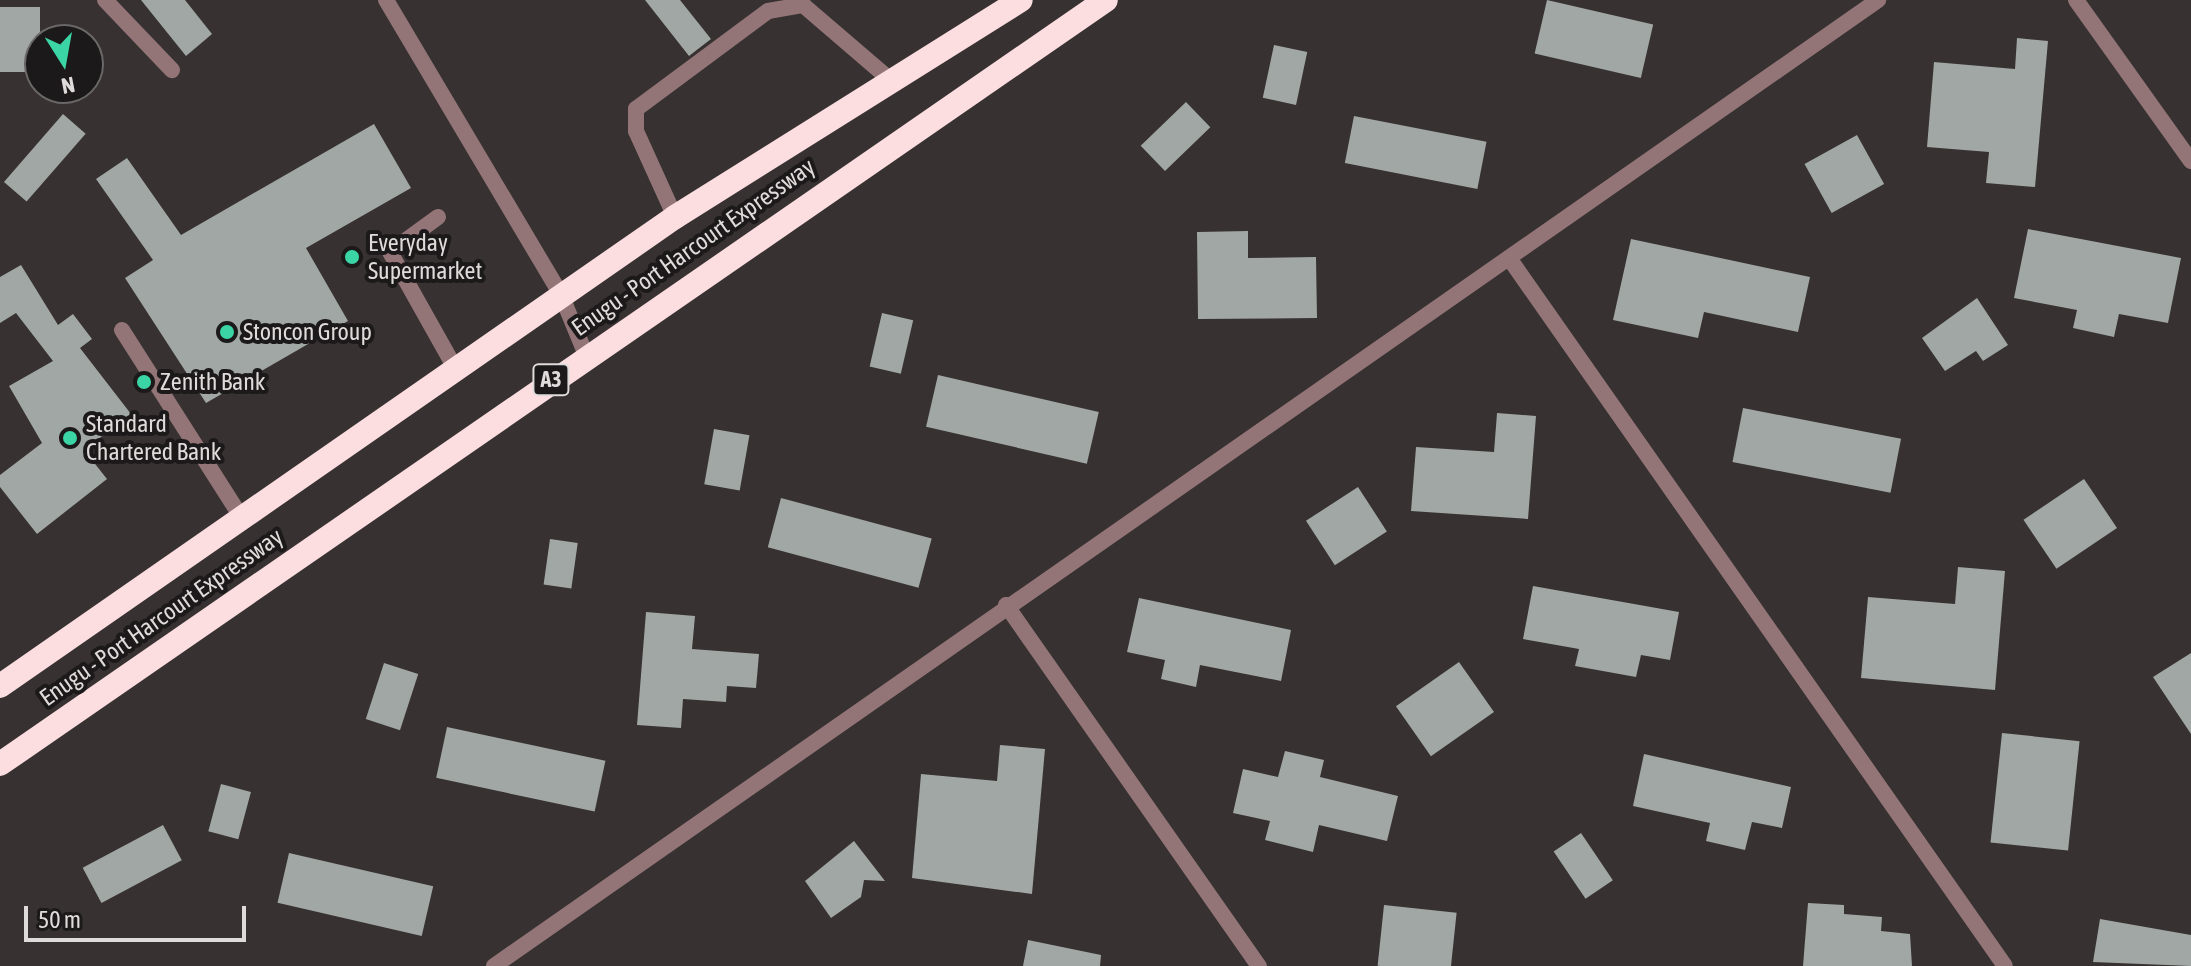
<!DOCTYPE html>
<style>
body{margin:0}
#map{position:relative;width:2191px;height:966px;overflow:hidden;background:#373131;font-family:"Asap Condensed",sans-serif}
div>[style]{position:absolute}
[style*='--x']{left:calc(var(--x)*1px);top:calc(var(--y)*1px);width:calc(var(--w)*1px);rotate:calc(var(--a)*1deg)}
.building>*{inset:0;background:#a0a7a4;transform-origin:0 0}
.lane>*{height:16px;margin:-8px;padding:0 8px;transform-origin:8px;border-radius:8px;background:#937577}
.street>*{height:16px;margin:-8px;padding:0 8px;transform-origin:8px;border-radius:8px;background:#937577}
.highway>*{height:24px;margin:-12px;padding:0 12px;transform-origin:12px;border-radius:12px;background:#fcdee0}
.dots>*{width:22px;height:22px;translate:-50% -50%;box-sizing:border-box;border:4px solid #1c191a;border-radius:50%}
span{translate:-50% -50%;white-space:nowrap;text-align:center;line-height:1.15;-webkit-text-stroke:8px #1c191a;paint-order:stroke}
.shield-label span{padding:2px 6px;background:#1c191a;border:2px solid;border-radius:6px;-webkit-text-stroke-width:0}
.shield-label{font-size:22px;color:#dfdbdb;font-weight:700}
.poi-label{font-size:24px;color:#dfdbdb}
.left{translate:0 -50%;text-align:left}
.street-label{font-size:24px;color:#dfdbdb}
.north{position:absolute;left:24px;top:24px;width:80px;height:80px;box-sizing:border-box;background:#1c191a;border:2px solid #6a6767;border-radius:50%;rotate:169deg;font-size:22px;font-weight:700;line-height:32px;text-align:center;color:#dfdbdb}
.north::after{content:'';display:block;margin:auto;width:28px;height:36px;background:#3bd4a4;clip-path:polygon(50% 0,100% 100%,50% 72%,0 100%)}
.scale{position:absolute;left:24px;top:906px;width:222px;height:36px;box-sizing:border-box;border:4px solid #dfdbdb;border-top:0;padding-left:10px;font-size:24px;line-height:28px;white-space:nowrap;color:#dfdbdb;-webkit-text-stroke:6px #1c191a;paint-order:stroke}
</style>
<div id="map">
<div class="building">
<div style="clip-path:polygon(141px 0,185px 0,212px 34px,186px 56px)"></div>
<div style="clip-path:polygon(645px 0,680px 0,711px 39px,689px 56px)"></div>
<div style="left:1547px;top:0;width:109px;height:55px;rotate:13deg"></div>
<div style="left:0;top:7px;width:40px;height:65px"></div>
<div style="clip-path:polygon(2017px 38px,2048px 41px,2035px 187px,1986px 183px,1989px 152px,1927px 147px,1934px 62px,2015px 69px)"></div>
<div style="left:1274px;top:45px;width:34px;height:54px;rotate:12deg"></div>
<div style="left:1186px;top:102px;width:35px;height:63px;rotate:46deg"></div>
<div style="left:63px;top:114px;width:30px;height:90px;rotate:41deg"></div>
<div style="left:1354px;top:116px;width:135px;height:48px;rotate:11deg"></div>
<div style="clip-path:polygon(374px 124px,411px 188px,306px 248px,348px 321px,206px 403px,125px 278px,153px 260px,96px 179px,127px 158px,181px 235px)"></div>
<div style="left:1857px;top:135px;width:56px;height:60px;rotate:61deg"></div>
<div style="clip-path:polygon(2028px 229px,2181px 258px,2168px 323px,2119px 314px,2114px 337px,2073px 328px,2077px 310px,2014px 298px)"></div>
<div style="clip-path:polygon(1248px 231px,1248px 258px,1316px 257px,1317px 318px,1198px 319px,1197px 232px)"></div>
<div style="clip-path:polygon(1631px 239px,1810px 277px,1798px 332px,1704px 312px,1698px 338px,1613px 320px)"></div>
<div style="clip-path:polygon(21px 265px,58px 325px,73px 314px,92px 339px,80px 348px,131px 414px,84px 450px,107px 479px,37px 534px,0 487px,0 475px,42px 443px,9px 386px,53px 361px,16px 313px,0 323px,0 277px)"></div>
<div style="clip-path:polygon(1977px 298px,2008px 345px,1983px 361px,1976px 351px,1945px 371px,1922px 338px)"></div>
<div style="left:882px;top:313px;width:32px;height:55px;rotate:13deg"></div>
<div style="left:938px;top:375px;width:165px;height:53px;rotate:13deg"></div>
<div style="left:1743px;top:408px;width:161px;height:55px;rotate:11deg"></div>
<div style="clip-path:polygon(1497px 413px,1536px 416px,1528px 519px,1411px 511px,1416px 447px,1494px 452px)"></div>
<div style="left:714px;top:429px;width:36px;height:56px;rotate:10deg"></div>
<div style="left:2084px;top:479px;width:59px;height:73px;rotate:56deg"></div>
<div style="left:1358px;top:487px;width:53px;height:62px;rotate:57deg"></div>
<div style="left:781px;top:498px;width:156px;height:51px;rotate:15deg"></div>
<div style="left:550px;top:539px;width:28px;height:46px;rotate:8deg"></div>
<div style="clip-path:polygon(1958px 567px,2005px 571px,1995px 690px,1861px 678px,1868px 597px,1955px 604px)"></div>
<div style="clip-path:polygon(1533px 586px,1679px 612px,1670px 660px,1641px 655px,1636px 677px,1575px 666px,1579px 649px,1523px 639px)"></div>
<div style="clip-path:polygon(1139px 598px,1291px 630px,1281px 681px,1200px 665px,1196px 687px,1161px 679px,1165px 660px,1127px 652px)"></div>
<div style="clip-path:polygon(646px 612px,695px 616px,692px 649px,759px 654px,756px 688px,727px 686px,726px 702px,683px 699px,681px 728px,637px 725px)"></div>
<div style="clip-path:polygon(2191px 653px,2191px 734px,2153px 677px)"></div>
<div style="left:1459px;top:662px;width:61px;height:77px;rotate:55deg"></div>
<div style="left:384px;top:663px;width:36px;height:59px;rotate:18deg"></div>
<div style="left:447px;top:727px;width:162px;height:52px;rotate:12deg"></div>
<div style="left:2002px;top:733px;width:78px;height:110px;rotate:6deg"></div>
<div style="clip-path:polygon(1000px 745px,1045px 749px,1032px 894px,912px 878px,921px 774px,997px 781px)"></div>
<div style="clip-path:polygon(1285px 751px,1324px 760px,1320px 777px,1398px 796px,1387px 841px,1319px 825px,1313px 852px,1265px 840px,1270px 821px,1233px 813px,1243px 769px,1278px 777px)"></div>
<div style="clip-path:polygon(1644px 754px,1791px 787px,1782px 828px,1752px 822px,1745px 850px,1706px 841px,1710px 823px,1633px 806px)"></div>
<div style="left:221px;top:784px;width:31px;height:49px;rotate:15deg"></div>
<div style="left:163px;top:825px;width:40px;height:91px;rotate:62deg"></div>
<div style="left:1581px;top:833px;width:57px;height:33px;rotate:56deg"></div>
<div style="clip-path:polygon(854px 841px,885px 881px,864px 880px,861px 897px,831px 918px,805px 881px)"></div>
<div style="left:289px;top:853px;width:148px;height:51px;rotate:13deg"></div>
<div style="clip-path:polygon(1808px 903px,1844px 905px,1844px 914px,1882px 917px,1881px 931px,1910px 934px,1912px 966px,1803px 966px)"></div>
<div style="left:1384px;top:905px;width:73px;height:61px;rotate:6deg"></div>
<div style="clip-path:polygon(2100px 919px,2191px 935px,2191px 966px,2093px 962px)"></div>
<div style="clip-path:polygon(1028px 940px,1101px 955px,1100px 966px,1023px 966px)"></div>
</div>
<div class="lane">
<div style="--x:105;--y:0;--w:97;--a:46.3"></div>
<div style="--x:2076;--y:0;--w:198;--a:54.5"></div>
<div style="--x:438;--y:217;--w:59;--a:143.9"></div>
<div style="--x:390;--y:252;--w:133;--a:60.7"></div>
<div style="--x:675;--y:217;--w:94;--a:-114.4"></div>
<div style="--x:636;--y:131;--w:22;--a:-90"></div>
<div style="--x:636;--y:109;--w:164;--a:-36.6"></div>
<div style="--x:768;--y:11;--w:36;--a:-10"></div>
<div style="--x:803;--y:5;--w:120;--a:40.6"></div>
<div style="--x:1509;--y:258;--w:864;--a:54.99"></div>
<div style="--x:122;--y:330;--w:225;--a:57.5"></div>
<div style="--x:1006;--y:605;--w:441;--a:55"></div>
<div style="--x:494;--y:966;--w:1688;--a:-34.91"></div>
</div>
<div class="street">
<div style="--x:386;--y:0;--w:345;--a:59.3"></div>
<div style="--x:562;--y:297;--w:63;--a:67.5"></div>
</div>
<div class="highway">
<div style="--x:0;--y:686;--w:822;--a:-34.79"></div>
<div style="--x:675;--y:217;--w:408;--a:-32.1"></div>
<div style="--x:0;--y:764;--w:1344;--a:-34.64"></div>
</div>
<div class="dots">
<div style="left:352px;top:257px;background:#3bd4a4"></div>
<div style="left:227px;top:332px;background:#3bd4a4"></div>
<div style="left:144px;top:382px;background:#3bd4a4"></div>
<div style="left:70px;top:438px;background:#3bd4a4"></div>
</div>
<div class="shield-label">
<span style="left:551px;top:380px">A3</span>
</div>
<div class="poi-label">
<span class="left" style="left:368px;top:257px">Everyday<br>Supermarket</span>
<span class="left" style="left:243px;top:332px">Stoncon Group</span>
<span class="left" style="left:160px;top:382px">Zenith Bank</span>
<span class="left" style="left:86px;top:438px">Standard<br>Chartered Bank</span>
</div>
<div class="street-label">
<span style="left:693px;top:247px;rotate:-35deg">Enugu - Port Harcourt Expressway</span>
<span style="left:161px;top:617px;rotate:-35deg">Enugu - Port Harcourt Expressway</span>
</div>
<div class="north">N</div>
<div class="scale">50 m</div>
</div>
